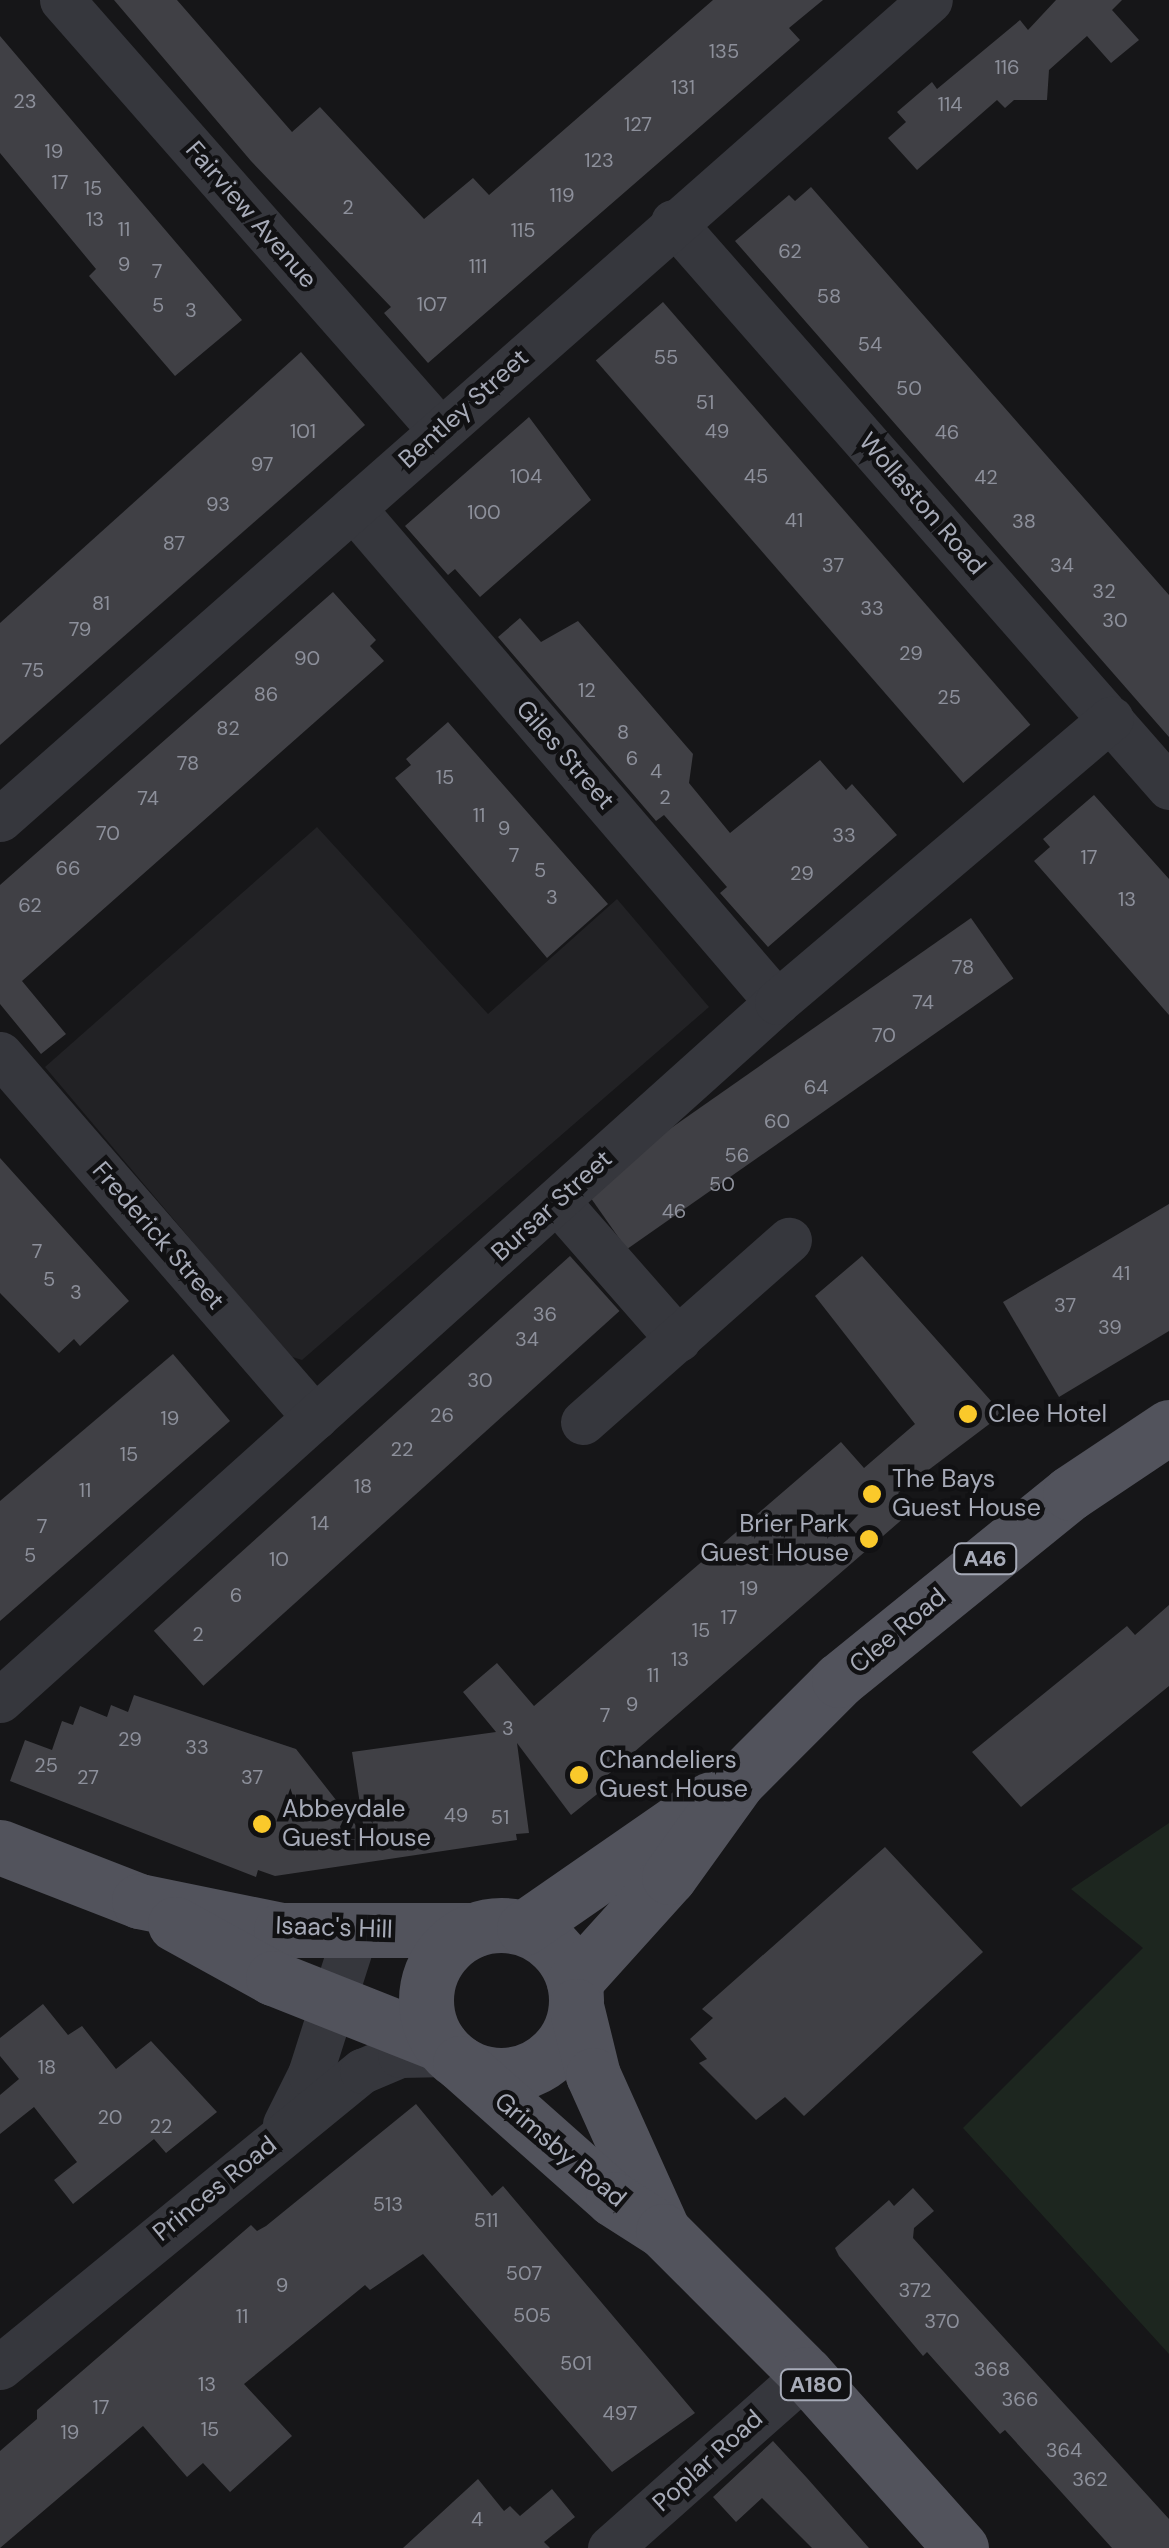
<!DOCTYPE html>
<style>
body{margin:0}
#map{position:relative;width:1169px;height:2548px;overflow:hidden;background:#161618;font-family:"DM Sans",sans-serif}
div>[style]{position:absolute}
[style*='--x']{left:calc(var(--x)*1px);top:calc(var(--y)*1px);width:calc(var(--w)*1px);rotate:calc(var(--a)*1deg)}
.built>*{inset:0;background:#222225}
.green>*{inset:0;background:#1d261f}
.building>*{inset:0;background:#404045;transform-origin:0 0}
.minor>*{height:45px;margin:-22.5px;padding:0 22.5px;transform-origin:22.5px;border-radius:22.5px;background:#36373d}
.major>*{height:55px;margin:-27.5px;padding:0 27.5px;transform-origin:27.5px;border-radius:27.5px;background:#52535c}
.major>.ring{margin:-27.5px;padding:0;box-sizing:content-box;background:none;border:55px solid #52535c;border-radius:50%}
.dots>*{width:28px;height:28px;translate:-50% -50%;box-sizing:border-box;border:5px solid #111113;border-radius:50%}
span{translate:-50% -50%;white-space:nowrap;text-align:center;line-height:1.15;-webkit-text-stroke:9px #111113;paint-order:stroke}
.number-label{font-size:20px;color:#8d909b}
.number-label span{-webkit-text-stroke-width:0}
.shield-label span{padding:2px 8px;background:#111113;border:2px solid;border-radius:8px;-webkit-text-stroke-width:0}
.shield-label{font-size:22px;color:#a7abb8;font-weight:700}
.street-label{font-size:25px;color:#a7abb8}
.poi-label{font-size:25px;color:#a7abb8}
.left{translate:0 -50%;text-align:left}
.right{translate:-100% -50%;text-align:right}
</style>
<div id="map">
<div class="built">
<div style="clip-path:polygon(317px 827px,488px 1014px,617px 899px,709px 1007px,302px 1360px,289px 1356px,45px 1067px)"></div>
</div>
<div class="green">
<div style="clip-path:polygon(1169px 1823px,1169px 2354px,963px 2128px,1143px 1948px,1071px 1889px)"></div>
</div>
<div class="building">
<div style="clip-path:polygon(114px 0,177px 0,292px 132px,320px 107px,424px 219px,473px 178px,489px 195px,713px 0,823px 0,789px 28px,800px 40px,428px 363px,384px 313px,391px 307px,251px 161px)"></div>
<div style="clip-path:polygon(1056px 0,1122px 0,1112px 10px,1139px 40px,1111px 63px,1087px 36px,1049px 70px,1047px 100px,1014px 100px,1005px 108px,997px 100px,917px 170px,888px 138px,906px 122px,897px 112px,932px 82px,937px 89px,1020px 20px,1028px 30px)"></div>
<div style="clip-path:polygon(0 36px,242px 320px,175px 376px,89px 276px,96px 269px,0 153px)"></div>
<div style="clip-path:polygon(811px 187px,1169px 595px,1169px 737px,735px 241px,789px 195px,795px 201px)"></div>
<div style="left:663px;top:302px;width:560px;height:89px;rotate:49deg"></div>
<div style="clip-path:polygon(301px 352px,365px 425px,0 745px,0 623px)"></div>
<div style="clip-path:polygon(529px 417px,591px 500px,480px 597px,455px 569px,448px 575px,405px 526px)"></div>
<div style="clip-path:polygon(333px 592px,376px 640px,370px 646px,384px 661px,22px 981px,66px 1034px,41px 1054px,0 1004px,0 885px)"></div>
<div style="clip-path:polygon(520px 618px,541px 642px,578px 621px,693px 754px,689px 783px,730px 833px,820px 760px,846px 790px,852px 784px,897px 835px,768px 947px,720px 893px,727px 887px,664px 815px,656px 821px,498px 637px)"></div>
<div style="clip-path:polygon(448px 722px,608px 904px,547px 958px,395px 778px,411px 765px,406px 759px)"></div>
<div style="clip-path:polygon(1094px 795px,1169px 879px,1169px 1015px,1034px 861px,1050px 847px,1043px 839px)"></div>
<div style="left:971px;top:918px;width:74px;height:472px;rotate:55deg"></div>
<div style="clip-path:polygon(0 1158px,129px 1301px,80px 1346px,74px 1339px,59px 1353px,0 1293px)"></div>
<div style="clip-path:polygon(1169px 1204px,1169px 1331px,1059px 1397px,1003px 1302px)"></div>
<div style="left:570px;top:1256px;width:74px;height:560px;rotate:48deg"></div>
<div style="clip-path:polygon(862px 1256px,1000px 1411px,996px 1419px,898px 1493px,913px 1510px,603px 1779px,601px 1791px,571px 1815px,517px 1743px,529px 1833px,516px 1834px,517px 1840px,275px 1876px,258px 1870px,256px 1877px,10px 1781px,25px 1740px,52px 1750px,62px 1721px,73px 1725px,80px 1706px,107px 1717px,111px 1705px,128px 1712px,134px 1695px,296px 1749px,365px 1837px,352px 1752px,496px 1732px,463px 1692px,497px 1663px,534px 1706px,841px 1442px,864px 1468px,915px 1424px,815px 1296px)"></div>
<div style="clip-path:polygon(173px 1354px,230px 1421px,0 1621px,0 1501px)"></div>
<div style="clip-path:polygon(1169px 1605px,1169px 1686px,1021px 1807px,972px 1752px,1127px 1626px,1135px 1635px)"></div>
<div style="clip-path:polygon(885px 1847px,983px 1952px,804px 2116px,785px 2097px,756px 2120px,699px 2063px,707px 2059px,690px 2039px,713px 2018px,702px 2009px)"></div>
<div style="clip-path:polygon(43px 2004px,68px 2035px,82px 2026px,116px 2069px,151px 2041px,217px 2112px,166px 2153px,154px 2139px,73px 2204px,54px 2180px,77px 2162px,34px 2107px,0 2134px,0 2095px,19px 2079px,0 2056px,0 2038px)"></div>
<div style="clip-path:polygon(416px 2104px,492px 2196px,503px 2186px,695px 2413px,612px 2472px,423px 2254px,370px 2290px,365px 2285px,244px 2384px,292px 2436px,230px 2492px,203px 2463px,187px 2477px,143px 2426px,0 2548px,0 2451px,37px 2419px,37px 2410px,251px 2225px,257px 2231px,266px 2226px)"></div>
<div style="clip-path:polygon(913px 2188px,934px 2211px,914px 2228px,913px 2238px,1169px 2519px,1169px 2548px,1112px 2548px,1005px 2430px,1000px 2434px,927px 2352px,923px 2356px,839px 2256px,835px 2248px,889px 2200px,894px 2206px)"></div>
<div style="clip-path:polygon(773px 2441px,807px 2478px,869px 2548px,812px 2548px,762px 2498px,736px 2522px,713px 2497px)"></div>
<div style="clip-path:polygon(478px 2479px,504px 2511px,510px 2506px,520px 2516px,552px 2489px,575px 2517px,544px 2542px,550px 2548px,403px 2548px)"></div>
</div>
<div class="minor">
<div style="--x:62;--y:0;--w:573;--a:48.68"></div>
<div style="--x:673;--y:222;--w:752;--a:48.72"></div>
<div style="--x:353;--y:508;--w:651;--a:49.36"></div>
<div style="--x:0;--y:819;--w:1239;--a:-41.37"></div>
<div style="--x:0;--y:1054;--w:481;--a:49.1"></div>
<div style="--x:557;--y:1201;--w:184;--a:48.8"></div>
<div style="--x:583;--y:1422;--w:275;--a:-41.5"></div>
<div style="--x:0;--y:1700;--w:1044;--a:-41.93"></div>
<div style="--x:777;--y:1002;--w:438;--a:-40.3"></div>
<div style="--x:285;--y:2124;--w:56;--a:-63.4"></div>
<div style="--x:310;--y:2074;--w:151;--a:-72.3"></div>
<div style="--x:0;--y:2367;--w:468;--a:-39.3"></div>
<div style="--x:362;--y:2071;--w:41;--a:-22.8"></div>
<div style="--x:400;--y:2055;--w:49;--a:-1.2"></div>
<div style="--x:610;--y:2548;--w:262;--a:-41.6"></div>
</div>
<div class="major">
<div style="--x:0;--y:1847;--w:149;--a:21.2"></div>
<div style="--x:139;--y:1901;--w:145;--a:11.5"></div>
<div style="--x:281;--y:1930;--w:192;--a:0"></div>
<div style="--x:175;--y:1924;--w:112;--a:28.9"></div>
<div style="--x:273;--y:1978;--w:180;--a:21.6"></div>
<div class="ring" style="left:426px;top:1925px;width:95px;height:95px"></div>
<div style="--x:524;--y:1928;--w:226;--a:-34.7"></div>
<div style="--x:574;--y:1982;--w:142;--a:-47.9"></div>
<div style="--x:669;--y:1877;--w:118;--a:-54.3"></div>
<div style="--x:738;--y:1781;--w:143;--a:-45"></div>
<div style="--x:839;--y:1680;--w:297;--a:-39"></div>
<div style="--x:1070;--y:1493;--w:119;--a:-33.7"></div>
<div style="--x:576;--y:2006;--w:71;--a:76.2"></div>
<div style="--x:593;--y:2075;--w:171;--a:65.8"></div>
<div style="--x:460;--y:2063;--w:205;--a:41.6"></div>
<div style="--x:613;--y:2199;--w:59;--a:32.6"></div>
<div style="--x:663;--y:2231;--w:202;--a:45"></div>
<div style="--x:806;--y:2374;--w:233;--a:48.3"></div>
</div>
<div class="dots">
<div style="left:968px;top:1414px;background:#fac92b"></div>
<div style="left:872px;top:1494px;background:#fac92b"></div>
<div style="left:869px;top:1539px;background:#fac92b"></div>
<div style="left:579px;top:1775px;background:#fac92b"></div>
<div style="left:262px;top:1824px;background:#fac92b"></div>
</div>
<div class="number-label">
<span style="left:724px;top:51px">135</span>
<span style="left:1007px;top:67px">116</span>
<span style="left:683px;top:87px">131</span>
<span style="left:25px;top:101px">23</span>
<span style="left:950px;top:104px">114</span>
<span style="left:638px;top:124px">127</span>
<span style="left:54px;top:151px">19</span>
<span style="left:599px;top:160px">123</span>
<span style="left:60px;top:182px">17</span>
<span style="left:93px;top:188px">15</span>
<span style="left:562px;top:195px">119</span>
<span style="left:348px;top:207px">2</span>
<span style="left:95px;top:219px">13</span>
<span style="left:124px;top:229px">11</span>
<span style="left:523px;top:230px">115</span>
<span style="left:790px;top:251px">62</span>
<span style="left:124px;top:264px">9</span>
<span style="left:478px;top:266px">111</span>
<span style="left:157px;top:271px">7</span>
<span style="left:829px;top:296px">58</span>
<span style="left:432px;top:304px">107</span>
<span style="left:158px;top:305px">5</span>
<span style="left:191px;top:310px">3</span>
<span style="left:870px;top:344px">54</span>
<span style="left:666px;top:357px">55</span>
<span style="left:909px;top:388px">50</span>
<span style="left:705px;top:402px">51</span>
<span style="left:303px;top:431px">101</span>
<span style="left:717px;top:431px">49</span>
<span style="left:947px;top:432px">46</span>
<span style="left:262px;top:464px">97</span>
<span style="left:526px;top:476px">104</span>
<span style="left:756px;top:476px">45</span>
<span style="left:986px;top:477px">42</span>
<span style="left:218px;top:504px">93</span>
<span style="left:484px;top:512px">100</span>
<span style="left:794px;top:520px">41</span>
<span style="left:1024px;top:521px">38</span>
<span style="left:174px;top:543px">87</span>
<span style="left:833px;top:565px">37</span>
<span style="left:1062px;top:565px">34</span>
<span style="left:1104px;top:591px">32</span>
<span style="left:101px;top:603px">81</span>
<span style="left:872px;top:608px">33</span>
<span style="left:1115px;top:620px">30</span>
<span style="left:80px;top:629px">79</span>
<span style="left:911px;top:653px">29</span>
<span style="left:307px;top:658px">90</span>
<span style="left:33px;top:670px">75</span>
<span style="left:587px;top:690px">12</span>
<span style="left:266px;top:694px">86</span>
<span style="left:949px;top:697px">25</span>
<span style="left:228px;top:728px">82</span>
<span style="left:623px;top:732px">8</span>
<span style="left:632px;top:758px">6</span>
<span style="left:188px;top:763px">78</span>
<span style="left:656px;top:771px">4</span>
<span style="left:445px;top:777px">15</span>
<span style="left:665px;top:797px">2</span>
<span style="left:148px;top:798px">74</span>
<span style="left:479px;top:815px">11</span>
<span style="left:504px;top:828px">9</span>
<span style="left:108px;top:833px">70</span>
<span style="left:844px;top:835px">33</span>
<span style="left:514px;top:855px">7</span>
<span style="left:1089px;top:857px">17</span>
<span style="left:68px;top:868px">66</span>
<span style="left:540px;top:870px">5</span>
<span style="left:802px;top:873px">29</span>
<span style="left:552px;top:897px">3</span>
<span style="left:1127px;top:899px">13</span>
<span style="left:30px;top:905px">62</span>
<span style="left:963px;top:967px">78</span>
<span style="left:923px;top:1002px">74</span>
<span style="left:884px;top:1035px">70</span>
<span style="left:816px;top:1087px">64</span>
<span style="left:777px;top:1121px">60</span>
<span style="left:737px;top:1155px">56</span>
<span style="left:722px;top:1184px">50</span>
<span style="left:674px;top:1211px">46</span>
<span style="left:37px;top:1251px">7</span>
<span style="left:1121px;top:1273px">41</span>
<span style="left:49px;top:1279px">5</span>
<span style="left:76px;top:1292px">3</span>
<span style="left:1065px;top:1305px">37</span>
<span style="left:545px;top:1314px">36</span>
<span style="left:1110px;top:1327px">39</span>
<span style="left:527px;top:1339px">34</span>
<span style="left:480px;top:1380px">30</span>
<span style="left:442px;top:1415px">26</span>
<span style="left:170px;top:1418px">19</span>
<span style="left:402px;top:1449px">22</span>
<span style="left:129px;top:1454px">15</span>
<span style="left:363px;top:1486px">18</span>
<span style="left:85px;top:1490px">11</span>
<span style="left:320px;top:1523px">14</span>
<span style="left:42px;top:1526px">7</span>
<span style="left:30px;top:1555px">5</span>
<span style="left:279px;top:1559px">10</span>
<span style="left:749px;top:1588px">19</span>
<span style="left:236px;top:1595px">6</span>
<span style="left:729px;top:1617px">17</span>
<span style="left:701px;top:1630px">15</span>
<span style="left:198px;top:1634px">2</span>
<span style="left:680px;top:1659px">13</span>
<span style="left:653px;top:1675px">11</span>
<span style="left:632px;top:1704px">9</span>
<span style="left:605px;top:1715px">7</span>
<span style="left:508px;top:1728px">3</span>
<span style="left:130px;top:1739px">29</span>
<span style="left:197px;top:1747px">33</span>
<span style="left:46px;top:1765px">25</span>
<span style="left:88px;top:1777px">27</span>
<span style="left:252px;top:1777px">37</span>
<span style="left:456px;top:1815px">49</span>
<span style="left:500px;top:1817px">51</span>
<span style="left:47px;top:2067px">18</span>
<span style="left:110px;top:2117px">20</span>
<span style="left:161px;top:2126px">22</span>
<span style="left:388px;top:2204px">513</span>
<span style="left:486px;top:2220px">511</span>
<span style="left:524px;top:2273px">507</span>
<span style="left:282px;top:2285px">9</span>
<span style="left:915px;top:2290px">372</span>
<span style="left:532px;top:2315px">505</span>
<span style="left:242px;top:2316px">11</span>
<span style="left:942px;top:2321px">370</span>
<span style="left:576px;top:2363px">501</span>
<span style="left:992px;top:2369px">368</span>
<span style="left:207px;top:2384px">13</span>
<span style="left:1020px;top:2399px">366</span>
<span style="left:101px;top:2407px">17</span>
<span style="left:620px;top:2413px">497</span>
<span style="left:210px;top:2429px">15</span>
<span style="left:70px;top:2432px">19</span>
<span style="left:1064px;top:2450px">364</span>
<span style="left:1090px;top:2479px">362</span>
<span style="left:477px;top:2519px">4</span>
</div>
<div class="shield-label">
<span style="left:985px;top:1559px">A46</span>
<span style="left:816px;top:2385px">A180</span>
</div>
<div class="street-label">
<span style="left:251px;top:215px;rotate:49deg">Fairview Avenue</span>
<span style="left:464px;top:409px;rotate:-42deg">Bentley Street</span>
<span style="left:922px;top:504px;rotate:49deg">Wollaston Road</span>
<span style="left:565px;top:755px;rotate:49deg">Giles Street</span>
<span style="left:552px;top:1206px;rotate:-42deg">Bursar Street</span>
<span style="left:158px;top:1236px;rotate:49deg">Frederick Street</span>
<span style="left:898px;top:1631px;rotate:-40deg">Clee Road</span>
<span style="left:334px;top:1928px;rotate:2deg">Isaac's Hill</span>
<span style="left:560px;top:2150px;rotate:40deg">Grimsby Road</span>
<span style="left:215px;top:2189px;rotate:-39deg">Princes Road</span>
<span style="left:708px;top:2461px;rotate:-42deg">Poplar Road</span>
</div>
<div class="poi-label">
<span class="left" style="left:988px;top:1414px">Clee Hotel</span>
<span class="left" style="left:892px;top:1494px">The Bays<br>Guest House</span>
<span class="right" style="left:849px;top:1539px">Brier Park<br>Guest House</span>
<span class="left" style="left:599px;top:1775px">Chandeliers<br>Guest House</span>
<span class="left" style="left:282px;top:1824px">Abbeydale<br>Guest House</span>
</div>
</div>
